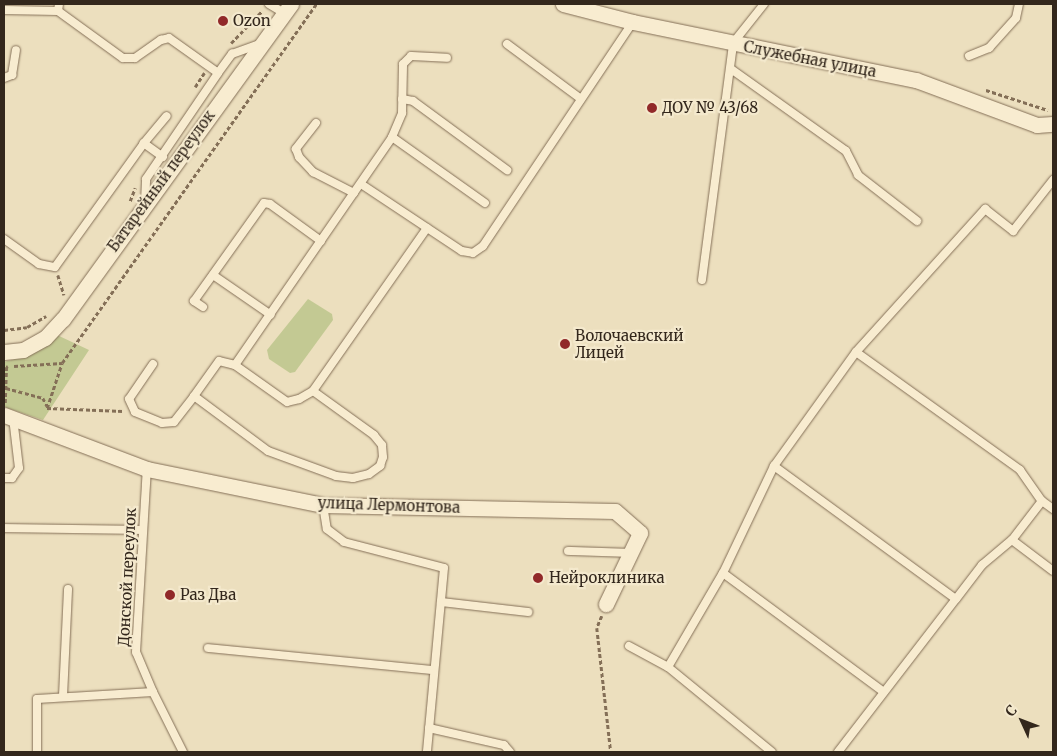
<!DOCTYPE html>
<meta charset="utf-8">
<style>
body{margin:0}
#map{position:relative;width:1057px;height:756px;overflow:hidden;background:#ecdfbe;font-family:Merriweather,serif}
div>[style]{position:absolute}
[style*='--x']{left:calc(var(--x)*1px);top:calc(var(--y)*1px);width:calc(var(--w)*1px);rotate:calc(var(--a)*1deg)}
.green>*{inset:0;background:#c3c993}
.path>*{height:2.5px;margin-top:-1.25px;transform-origin:0;background:repeating-linear-gradient(90deg,#846f57 0 4px,transparent 0 6.5px)}
.roads{filter:drop-shadow(0 0 1px #846f57) drop-shadow(0 0 1px #846f57)}
.lane>*{height:8px;margin:-4px;padding:0 4px;transform-origin:4px;border-radius:4px;background:#f8ecd0}
.street>*{height:15px;margin:-7.5px;padding:0 7.5px;transform-origin:7.5px;border-radius:7.5px;background:#f8ecd0}
.dots>*{width:14px;height:14px;translate:-50% -50%;box-sizing:border-box;border:2px solid #f4e9cd;border-radius:50%}
span{translate:-50% -50%;white-space:nowrap;text-align:center;line-height:1.15;-webkit-text-stroke:4.5px #f4e9cd;paint-order:stroke}
.poi-label{font-size:15px;color:#33271c}
.left{translate:0 -50%;text-align:left}
.street-label{font-size:15px;color:#33271c}
.frame{position:absolute;inset:0;border:5px solid #33271c;pointer-events:none}
.north{position:absolute;left:997px;top:696px;width:50px;height:50px;-webkit-text-stroke:4px #f4e9cd;paint-order:stroke;rotate:313deg;font-size:14px;font-weight:700;line-height:20px;text-align:center;color:#33271c}
.north::after{content:'';display:block;margin:auto;width:18px;height:22px;background:#33271c;clip-path:polygon(50% 0,100% 100%,50% 72%,0 100%)}
</style>
<div id="map">
<div class="green">
<div style="clip-path:polygon(308px 299px,332px 314px,333px 320px,295px 372px,290px 373px,269px 359px,267px 350px)"></div>
<div style="clip-path:polygon(57px 335px,89px 350px,43px 420px,4px 407px,4px 362px,31px 355px)"></div>
</div>
<div class="path">
<div style="--x:231;--y:43;--w:45;--a:-45.9"></div>
<div style="--x:195;--y:87;--w:17;--a:-57"></div>
<div style="--x:986;--y:90;--w:65;--a:17.9"></div>
<div style="--x:130;--y:201;--w:14;--a:-69"></div>
<div style="--x:58;--y:275;--w:21;--a:73"></div>
<div style="--x:4;--y:330;--w:23;--a:-7"></div>
<div style="--x:27;--y:327;--w:22;--a:-30"></div>
<div style="--x:14;--y:366;--w:48;--a:-3.6"></div>
<div style="--x:6;--y:388;--w:38;--a:15"></div>
<div style="--x:43;--y:398;--w:9;--a:63"></div>
<div style="--x:5;--y:403;--w:36;--a:-88"></div>
<div style="--x:6;--y:367;--w:2;--a:-27"></div>
<div style="--x:47;--y:408;--w:47;--a:-71.6"></div>
<div style="--x:62;--y:363;--w:440;--a:-54.7"></div>
<div style="--x:47;--y:408;--w:76;--a:2.3"></div>
<div style="--x:602;--y:616;--w:13;--a:113"></div>
<div style="--x:597;--y:628;--w:125;--a:83.6"></div>
</div>
<div class="roads">
<div class="lane">
<div style="--x:59;--y:4;--w:7;--a:98"></div>
<div style="--x:58;--y:11;--w:80;--a:35.9"></div>
<div style="--x:123;--y:58;--w:12;--a:0"></div>
<div style="--x:135;--y:58;--w:32;--a:-35"></div>
<div style="--x:161;--y:40;--w:8;--a:-14"></div>
<div style="--x:169;--y:38;--w:60;--a:35.5"></div>
<div style="--x:269;--y:4;--w:17;--a:31"></div>
<div style="--x:4;--y:10;--w:54;--a:1.1"></div>
<div style="--x:507;--y:44;--w:92;--a:36.6"></div>
<div style="--x:969;--y:56;--w:22;--a:-22"></div>
<div style="--x:989;--y:48;--w:40;--a:-48"></div>
<div style="--x:1016;--y:18;--w:14;--a:-78"></div>
<div style="--x:731;--y:69;--w:141;--a:35.5"></div>
<div style="--x:846;--y:151;--w:27;--a:63"></div>
<div style="--x:858;--y:175;--w:75;--a:37.9"></div>
<div style="--x:4;--y:78;--w:9;--a:-21"></div>
<div style="--x:12;--y:75;--w:25;--a:-81"></div>
<div style="--x:402;--y:99;--w:11;--a:10"></div>
<div style="--x:413;--y:101;--w:117;--a:36.3"></div>
<div style="--x:316;--y:123;--w:33;--a:128"></div>
<div style="--x:296;--y:149;--w:9;--a:69"></div>
<div style="--x:299;--y:157;--w:21;--a:47"></div>
<div style="--x:313;--y:172;--w:46;--a:27.1"></div>
<div style="--x:392;--y:137;--w:114;--a:35.4"></div>
<div style="--x:163;--y:157;--w:24;--a:-144"></div>
<div style="--x:144;--y:143;--w:35;--a:-50"></div>
<div style="--x:361;--y:184;--w:121;--a:33.6"></div>
<div style="--x:462;--y:251;--w:11;--a:10"></div>
<div style="--x:473;--y:253;--w:12;--a:-35"></div>
<div style="--x:483;--y:246;--w:270;--a:-56.2"></div>
<div style="--x:145;--y:201;--w:22;--a:-87"></div>
<div style="--x:146;--y:179;--w:128;--a:-55.8"></div>
<div style="--x:218;--y:73;--w:24;--a:-54"></div>
<div style="--x:232;--y:54;--w:30;--a:-20"></div>
<div style="--x:427;--y:228;--w:199;--a:125"></div>
<div style="--x:313;--y:391;--w:16;--a:150"></div>
<div style="--x:299;--y:399;--w:12;--a:166"></div>
<div style="--x:287;--y:402;--w:64;--a:-144.6"></div>
<div style="--x:235;--y:365;--w:277;--a:-55.4"></div>
<div style="--x:392;--y:137;--w:26;--a:-67"></div>
<div style="--x:402;--y:113;--w:49;--a:-88.8"></div>
<div style="--x:403;--y:64;--w:11;--a:-45"></div>
<div style="--x:411;--y:56;--w:36;--a:3"></div>
<div style="--x:4;--y:239;--w:43;--a:35.5"></div>
<div style="--x:39;--y:264;--w:16;--a:11"></div>
<div style="--x:55;--y:267;--w:153;--a:-54.3"></div>
<div style="--x:213;--y:275;--w:70;--a:34.6"></div>
<div style="--x:702;--y:280;--w:239;--a:-82.5"></div>
<div style="--x:733;--y:43;--w:50;--a:-51.5"></div>
<div style="--x:203;--y:307;--w:11;--a:-146"></div>
<div style="--x:194;--y:301;--w:120;--a:-54.5"></div>
<div style="--x:264;--y:203;--w:6;--a:9"></div>
<div style="--x:270;--y:204;--w:63;--a:36"></div>
<div style="--x:856;--y:352;--w:202;--a:35.7"></div>
<div style="--x:1020;--y:470;--w:38;--a:55"></div>
<div style="--x:1042;--y:501;--w:49;--a:127.6"></div>
<div style="--x:153;--y:364;--w:42;--a:124.4"></div>
<div style="--x:129;--y:399;--w:14;--a:65"></div>
<div style="--x:135;--y:412;--w:29;--a:22"></div>
<div style="--x:162;--y:423;--w:12;--a:-5"></div>
<div style="--x:174;--y:422;--w:33;--a:-52"></div>
<div style="--x:235;--y:365;--w:16;--a:-166"></div>
<div style="--x:219;--y:361;--w:43;--a:125.5"></div>
<div style="--x:194;--y:396;--w:92;--a:36.6"></div>
<div style="--x:268;--y:451;--w:72;--a:20.2"></div>
<div style="--x:336;--y:476;--w:17;--a:7"></div>
<div style="--x:353;--y:478;--w:16;--a:-14"></div>
<div style="--x:369;--y:474;--w:14;--a:-36"></div>
<div style="--x:380;--y:466;--w:9;--a:-72"></div>
<div style="--x:383;--y:457;--w:12;--a:-95"></div>
<div style="--x:382;--y:445;--w:13;--a:-129"></div>
<div style="--x:374;--y:435;--w:75;--a:-144.2"></div>
<div style="--x:774;--y:466;--w:225;--a:36.2"></div>
<div style="--x:956;--y:599;--w:43;--a:-52.6"></div>
<div style="--x:982;--y:565;--w:39;--a:-40"></div>
<div style="--x:1012;--y:540;--w:51;--a:37.1"></div>
<div style="--x:4;--y:478;--w:8;--a:0"></div>
<div style="--x:12;--y:478;--w:12;--a:-55"></div>
<div style="--x:19;--y:468;--w:50;--a:-96.8"></div>
<div style="--x:1042;--y:501;--w:14;--a:36"></div>
<div style="--x:323;--y:505;--w:24;--a:81"></div>
<div style="--x:327;--y:529;--w:21;--a:37"></div>
<div style="--x:344;--y:542;--w:103;--a:14.6"></div>
<div style="--x:444;--y:568;--w:185;--a:95.3"></div>
<div style="--x:4;--y:528;--w:137;--a:0.8"></div>
<div style="--x:568;--y:551;--w:60;--a:1.9"></div>
<div style="--x:723;--y:573;--w:200;--a:36.5"></div>
<div style="--x:441;--y:602;--w:88;--a:6.6"></div>
<div style="--x:629;--y:646;--w:44;--a:28.3"></div>
<div style="--x:668;--y:667;--w:109;--a:-59.7"></div>
<div style="--x:723;--y:573;--w:119;--a:-64.5"></div>
<div style="--x:774;--y:466;--w:140;--a:-54.3"></div>
<div style="--x:856;--y:352;--w:193;--a:-47.9"></div>
<div style="--x:985;--y:209;--w:36;--a:38"></div>
<div style="--x:1013;--y:231;--w:65;--a:-51.9"></div>
<div style="--x:208;--y:648;--w:226;--a:5.6"></div>
<div style="--x:668;--y:667;--w:134;--a:39.3"></div>
<div style="--x:153;--y:692;--w:67;--a:63.4"></div>
<div style="--x:63;--y:696;--w:107;--a:-87.3"></div>
<div style="--x:429;--y:728;--w:77;--a:12.8"></div>
<div style="--x:504;--y:745;--w:9;--a:49"></div>
<div style="--x:37;--y:752;--w:53;--a:-90"></div>
<div style="--x:37;--y:699;--w:116;--a:-3.5"></div>
<div style="--x:153;--y:692;--w:43;--a:-113"></div>
<div style="--x:136;--y:652;--w:183;--a:-86.6"></div>
<div style="--x:838;--y:752;--w:193;--a:-52.4"></div>
</div>
<div class="street">
<div style="--x:563;--y:4;--w:72;--a:14.4"></div>
<div style="--x:633;--y:22;--w:289;--a:11.6"></div>
<div style="--x:916;--y:80;--w:129;--a:20.4"></div>
<div style="--x:1037;--y:125;--w:16;--a:-4"></div>
<div style="--x:4;--y:352;--w:19;--a:-6"></div>
<div style="--x:23;--y:350;--w:25;--a:-29"></div>
<div style="--x:45;--y:338;--w:26;--a:-47"></div>
<div style="--x:63;--y:319;--w:389;--a:-54.1"></div>
<div style="--x:4;--y:415;--w:153;--a:20.7"></div>
<div style="--x:147;--y:469;--w:180;--a:11.6"></div>
<div style="--x:323;--y:505;--w:292;--a:1.2"></div>
<div style="--x:615;--y:511;--w:33;--a:41"></div>
<div style="--x:640;--y:533;--w:79;--a:115.6"></div>
</div>
</div>
<div class="dots">
<div style="left:223px;top:21px;background:#912929"></div>
<div style="left:652px;top:108px;background:#912929"></div>
<div style="left:565px;top:344px;background:#912929"></div>
<div style="left:538px;top:578px;background:#912929"></div>
<div style="left:170px;top:595px;background:#912929"></div>
</div>
<div class="poi-label">
<span class="left" style="left:233px;top:21px">Ozon</span>
<span class="left" style="left:662px;top:108px">ДОУ № 43/68</span>
<span class="left" style="left:575px;top:344px">Волочаевский<br>Лицей</span>
<span class="left" style="left:549px;top:578px">Нейроклиника</span>
<span class="left" style="left:180px;top:595px">Раз Два</span>
</div>
<div class="street-label">
<span style="left:810px;top:59px;rotate:11deg">Служебная улица</span>
<span style="left:161px;top:181px;rotate:-54deg">Батарейный переулок</span>
<span style="left:389px;top:505px;rotate:2deg">улица Лермонтова</span>
<span style="left:127px;top:577px;rotate:-87deg">Донской переулок</span>
</div>
<div class="frame"></div>
<div class="north">С</div>
</div>
